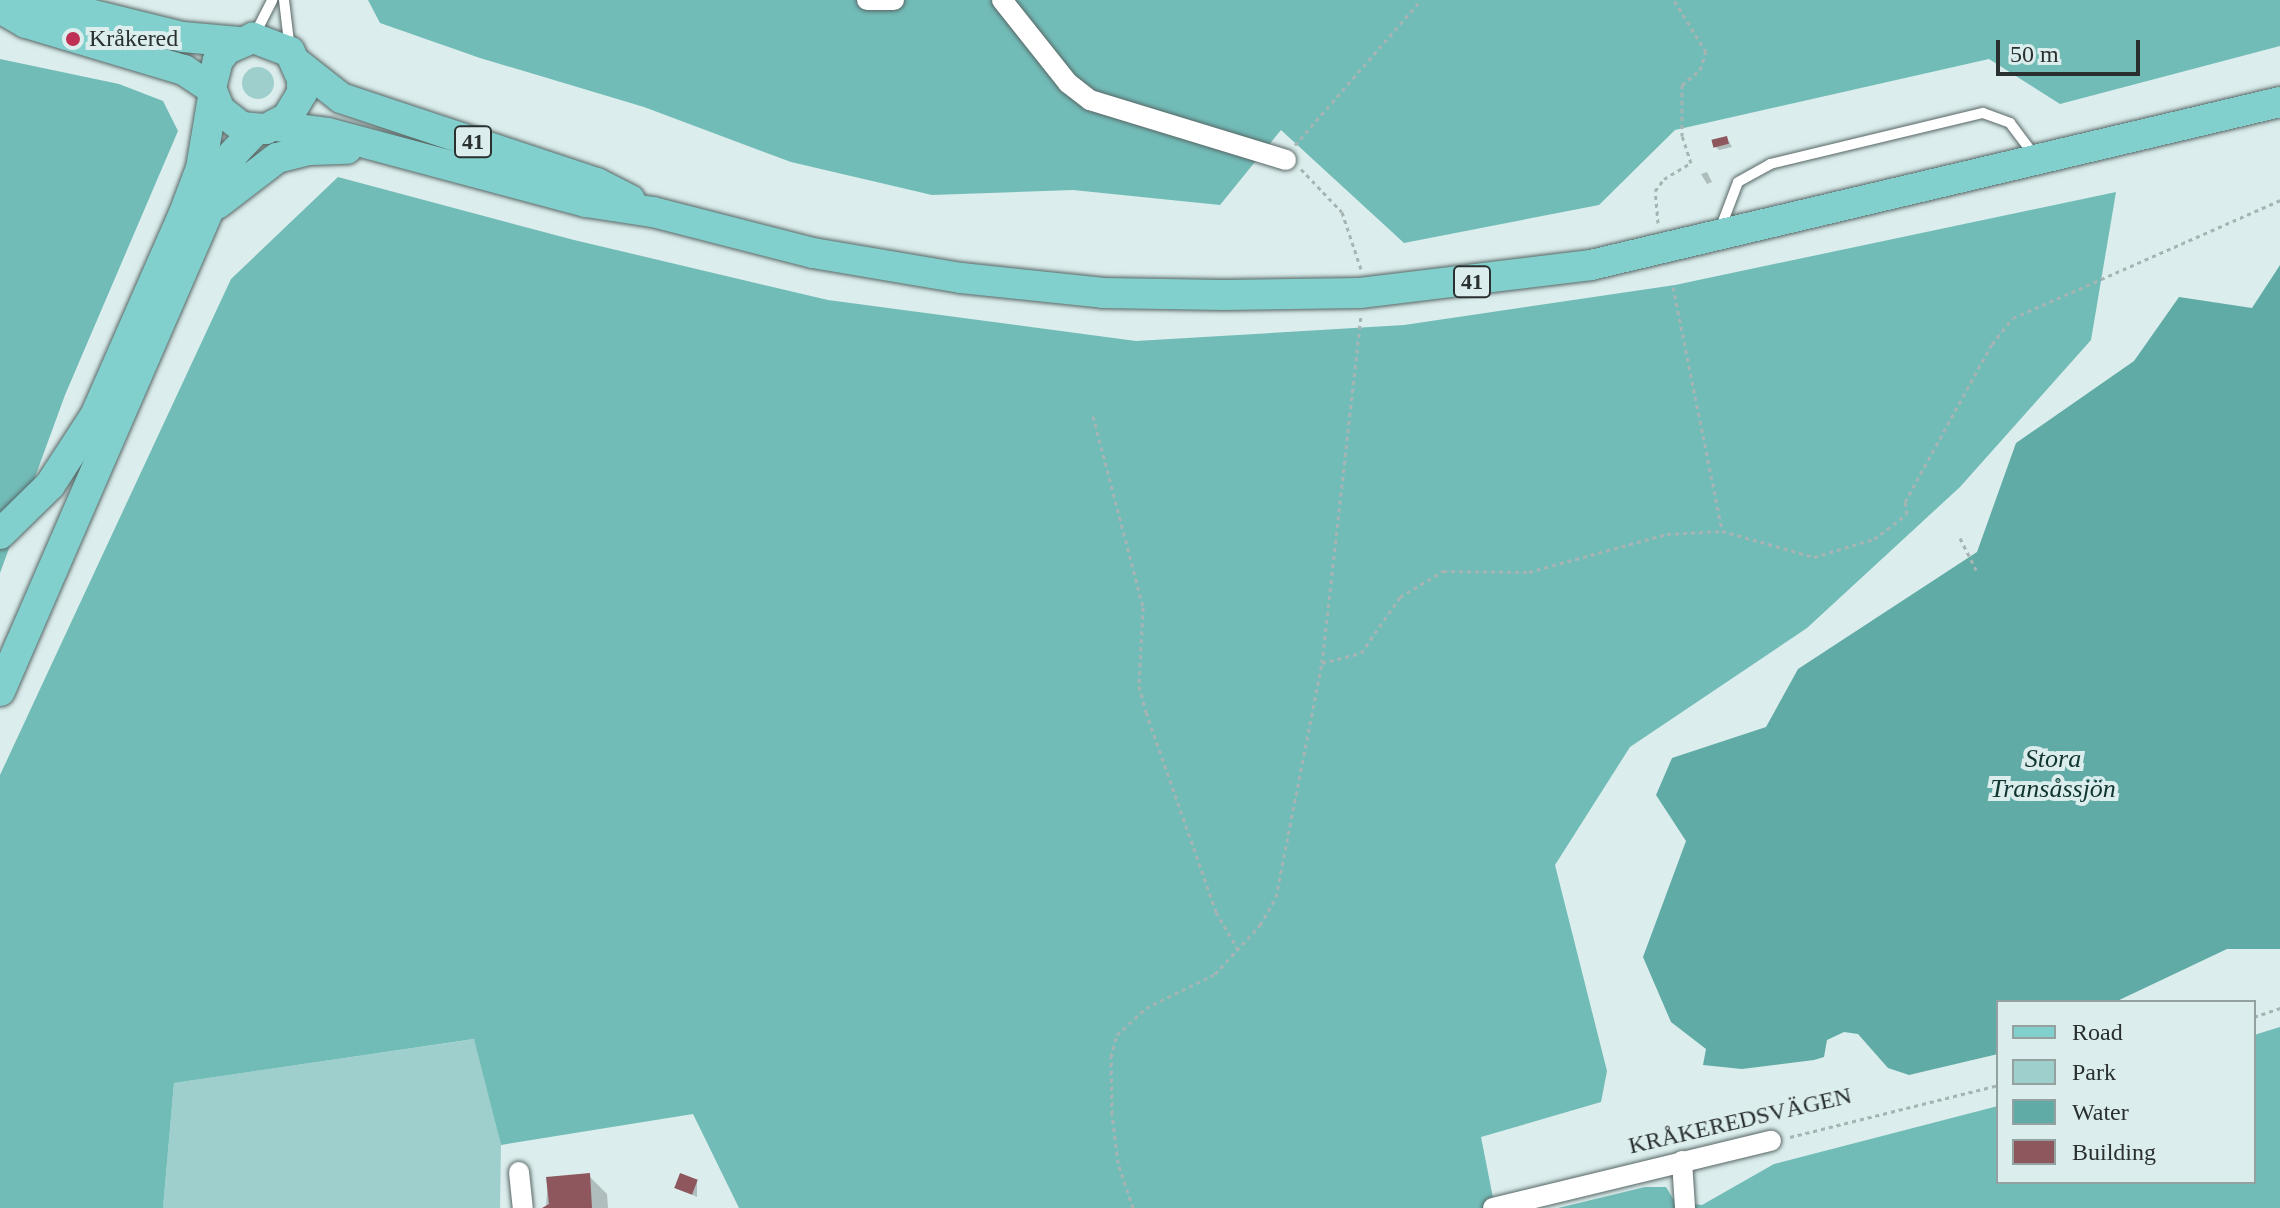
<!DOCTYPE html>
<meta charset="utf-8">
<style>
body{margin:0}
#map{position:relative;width:2280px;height:1208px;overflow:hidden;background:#dbedec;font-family:Georgia,serif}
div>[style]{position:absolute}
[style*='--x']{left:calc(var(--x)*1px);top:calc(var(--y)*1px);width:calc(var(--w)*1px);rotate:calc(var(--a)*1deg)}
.green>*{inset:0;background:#9ecfcc}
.round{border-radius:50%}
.forest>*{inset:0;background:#72bcb8}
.water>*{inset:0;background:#61aba7}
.shadow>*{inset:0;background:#0003}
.building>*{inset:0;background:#8e575e;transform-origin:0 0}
.path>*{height:3px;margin-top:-1.5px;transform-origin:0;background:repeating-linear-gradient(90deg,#a6b4b4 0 4px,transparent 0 8px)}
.roads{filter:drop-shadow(0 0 2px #576665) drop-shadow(0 0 2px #576665)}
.lane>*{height:10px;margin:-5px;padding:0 5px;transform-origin:5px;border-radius:5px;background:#fff}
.street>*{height:20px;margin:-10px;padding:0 10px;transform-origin:10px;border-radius:10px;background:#fff}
.primary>*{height:30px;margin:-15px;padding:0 15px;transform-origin:15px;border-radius:15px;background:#82d0cd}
.dots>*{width:22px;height:22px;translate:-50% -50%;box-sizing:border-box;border:4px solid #dbedec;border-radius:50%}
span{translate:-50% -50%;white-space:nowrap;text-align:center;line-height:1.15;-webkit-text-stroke:8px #dbedec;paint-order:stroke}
.shield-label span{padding:2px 6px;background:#dbedec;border:2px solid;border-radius:6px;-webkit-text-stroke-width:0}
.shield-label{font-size:22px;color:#2a3030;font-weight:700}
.poi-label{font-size:24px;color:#2a3030}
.left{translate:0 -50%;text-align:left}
.street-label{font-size:24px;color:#2a3030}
.water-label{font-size:26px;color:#103533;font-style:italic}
.legend{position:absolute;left:1996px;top:1000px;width:260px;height:184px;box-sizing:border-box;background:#dbedec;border:2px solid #94a1a1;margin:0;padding:10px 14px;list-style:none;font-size:24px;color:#2a3030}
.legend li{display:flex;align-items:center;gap:16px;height:40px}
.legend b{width:40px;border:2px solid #94a1a1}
.scale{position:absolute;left:1996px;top:40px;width:144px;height:36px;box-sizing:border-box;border:4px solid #2a3030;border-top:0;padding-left:10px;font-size:24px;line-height:28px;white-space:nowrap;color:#2a3030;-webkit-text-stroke:6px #dbedec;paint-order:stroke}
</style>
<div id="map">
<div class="green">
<div class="round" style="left:242px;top:67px;width:32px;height:32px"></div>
<div style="clip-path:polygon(475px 1039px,501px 1145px,500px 1208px,163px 1208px,174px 1083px)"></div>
</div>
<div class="forest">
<div style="clip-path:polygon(368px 0,2280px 0,2280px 46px,2060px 104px,1989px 59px,1675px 130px,1599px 205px,1404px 243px,1281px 130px,1220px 205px,1073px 190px,932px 195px,791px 162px,644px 107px,480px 58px,380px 23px)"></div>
<div style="clip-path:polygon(0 59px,119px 84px,163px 101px,178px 131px,65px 395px,0 573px)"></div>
<div style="clip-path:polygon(338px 177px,574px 240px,828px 300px,1136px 341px,1404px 325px,1675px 285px,2116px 192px,2091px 340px,1960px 487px,1807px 628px,1630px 747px,1555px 865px,1607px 1071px,1601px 1102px,1481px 1137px,1495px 1208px,739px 1208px,693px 1114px,501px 1145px,474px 1039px,174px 1083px,163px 1208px,0 1208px,0 775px,231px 279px)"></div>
<div style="clip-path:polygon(2280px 1027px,2280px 1208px,1558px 1208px,1645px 1187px,1666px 1187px,1675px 1202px,1702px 1205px,1774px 1164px,1998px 1106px,1998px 1182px,2254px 1182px,2254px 1035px)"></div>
</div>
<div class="water">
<div style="clip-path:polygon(2280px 265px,2280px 949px,2227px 949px,2115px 1002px,1998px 1002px,1998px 1054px,1909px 1075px,1888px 1068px,1858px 1034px,1844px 1032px,1827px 1040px,1824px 1057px,1814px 1060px,1742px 1069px,1703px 1065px,1706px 1049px,1671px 1022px,1643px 957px,1686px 841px,1656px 795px,1672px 758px,1766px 727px,1798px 669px,1977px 552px,2016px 443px,2134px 361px,2179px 297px,2252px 308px)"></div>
</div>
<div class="shadow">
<div style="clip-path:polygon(1727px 138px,1732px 147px,1719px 150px,1715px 146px)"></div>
<div style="clip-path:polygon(1707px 172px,1712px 182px,1707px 184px,1701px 174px)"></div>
<div style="clip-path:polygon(589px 1176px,607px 1194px,608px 1208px,546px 1208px,548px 1179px)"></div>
<div style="clip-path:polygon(697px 1181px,697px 1197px,677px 1187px)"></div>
</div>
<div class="building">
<div style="left:1727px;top:136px;width:8px;height:16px;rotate:76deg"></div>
<div style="clip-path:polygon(590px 1173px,592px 1208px,542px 1208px,549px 1204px,546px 1177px)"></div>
<div style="left:680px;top:1173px;width:19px;height:16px;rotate:21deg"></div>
</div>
<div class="path">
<div style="--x:1295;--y:145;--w:192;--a:-49"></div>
<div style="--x:1301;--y:169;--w:59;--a:46.4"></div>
<div style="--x:1342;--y:212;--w:60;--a:71.6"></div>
<div style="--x:1658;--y:223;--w:32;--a:-95"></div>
<div style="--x:1655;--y:191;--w:15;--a:-53"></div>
<div style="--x:1664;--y:179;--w:31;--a:-31"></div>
<div style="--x:1691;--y:163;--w:28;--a:-108"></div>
<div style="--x:1682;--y:136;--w:51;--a:-90"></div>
<div style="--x:1682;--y:85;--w:23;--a:-40"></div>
<div style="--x:1700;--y:70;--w:19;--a:-72"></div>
<div style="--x:1706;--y:52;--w:61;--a:-121.6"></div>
<div style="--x:1673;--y:287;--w:248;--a:78.6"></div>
<div style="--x:1093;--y:416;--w:197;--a:75.3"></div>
<div style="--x:1143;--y:607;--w:79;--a:92.9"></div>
<div style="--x:1139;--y:686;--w:27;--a:75"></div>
<div style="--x:1146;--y:712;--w:212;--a:70.7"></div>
<div style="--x:1216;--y:912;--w:45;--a:59.5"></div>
<div style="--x:1960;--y:538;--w:38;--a:63"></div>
<div style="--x:1322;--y:663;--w:40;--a:-14.4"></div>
<div style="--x:1361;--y:653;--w:68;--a:-55.1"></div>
<div style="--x:1400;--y:597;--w:50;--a:-31.2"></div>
<div style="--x:1443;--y:571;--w:86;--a:0.7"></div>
<div style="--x:1529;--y:572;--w:143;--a:-15.4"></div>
<div style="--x:1667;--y:534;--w:55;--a:-3.1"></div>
<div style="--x:1722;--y:531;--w:96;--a:15.8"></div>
<div style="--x:1814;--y:557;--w:63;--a:-16.7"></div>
<div style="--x:1874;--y:539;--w:41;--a:-37.1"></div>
<div style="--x:1907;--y:514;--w:12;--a:-99"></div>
<div style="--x:1905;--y:502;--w:180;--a:-61.2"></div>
<div style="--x:1992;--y:344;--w:33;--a:-51"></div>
<div style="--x:2013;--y:318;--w:292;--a:-23.8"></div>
<div style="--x:2254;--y:1017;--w:28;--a:-19"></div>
<div style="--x:1790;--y:1137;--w:214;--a:-14"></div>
<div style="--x:1133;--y:1208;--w:47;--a:-108.4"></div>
<div style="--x:1118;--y:1163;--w:49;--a:-97"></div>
<div style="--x:1112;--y:1114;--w:57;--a:-91"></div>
<div style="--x:1111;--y:1057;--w:23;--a:-75"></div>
<div style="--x:1117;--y:1035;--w:40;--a:-43"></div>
<div style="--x:1146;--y:1008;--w:77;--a:-26.2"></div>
<div style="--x:1215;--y:974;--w:67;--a:-47.4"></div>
<div style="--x:1260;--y:925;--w:32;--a:-60"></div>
<div style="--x:1276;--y:897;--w:238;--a:-78.9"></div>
<div style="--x:1322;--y:663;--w:348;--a:-83.6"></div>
</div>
<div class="roads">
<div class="lane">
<div style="--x:284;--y:0;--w:50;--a:83.2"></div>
<div style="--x:255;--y:34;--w:38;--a:-63"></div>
<div style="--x:1719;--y:232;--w:53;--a:-69.2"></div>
<div style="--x:1738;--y:182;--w:37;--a:-29"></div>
<div style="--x:1770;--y:164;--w:219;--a:-13.5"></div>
<div style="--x:1983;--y:113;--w:29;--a:20"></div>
<div style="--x:2010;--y:123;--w:40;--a:53"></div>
</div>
<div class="street">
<div style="--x:867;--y:0;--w:27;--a:0"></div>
<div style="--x:1002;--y:0;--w:106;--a:51.5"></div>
<div style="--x:1068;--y:83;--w:28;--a:38"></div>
<div style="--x:1090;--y:100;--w:205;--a:17"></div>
<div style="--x:1682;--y:1161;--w:47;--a:86.3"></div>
<div style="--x:519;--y:1172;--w:36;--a:84"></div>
<div style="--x:1493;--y:1208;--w:286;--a:-13.6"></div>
</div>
<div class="primary">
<div style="--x:0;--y:2;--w:33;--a:-3"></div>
<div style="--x:33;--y:0;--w:154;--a:13.9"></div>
<div style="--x:183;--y:37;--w:56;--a:5.1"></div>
<div style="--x:0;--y:8;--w:30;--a:30"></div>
<div style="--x:26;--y:23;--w:165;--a:16.6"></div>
<div style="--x:184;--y:70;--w:32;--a:34"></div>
<div style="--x:211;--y:88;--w:24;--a:68"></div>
<div style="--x:220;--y:110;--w:28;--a:38"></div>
<div style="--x:242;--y:127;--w:24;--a:5"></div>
<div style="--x:266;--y:129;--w:24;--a:-28"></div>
<div style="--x:287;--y:118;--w:29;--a:-59"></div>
<div style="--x:302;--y:93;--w:14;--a:-90"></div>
<div style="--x:302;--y:79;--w:30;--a:-114"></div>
<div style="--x:290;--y:52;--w:40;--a:-159"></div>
<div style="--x:253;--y:38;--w:28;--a:157"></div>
<div style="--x:227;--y:49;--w:14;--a:129"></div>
<div style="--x:218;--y:60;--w:29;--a:104"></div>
<div style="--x:298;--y:64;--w:55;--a:38.3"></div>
<div style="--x:341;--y:98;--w:270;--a:18.4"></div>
<div style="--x:597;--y:183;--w:37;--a:27"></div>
<div style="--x:275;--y:126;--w:53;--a:7.5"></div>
<div style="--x:328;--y:133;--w:267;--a:15"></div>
<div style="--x:586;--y:202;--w:68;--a:8.5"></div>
<div style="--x:653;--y:212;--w:165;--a:14.4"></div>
<div style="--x:813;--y:253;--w:150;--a:9.6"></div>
<div style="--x:961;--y:278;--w:143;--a:6"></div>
<div style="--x:1103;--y:293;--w:121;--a:0.9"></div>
<div style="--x:1224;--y:295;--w:136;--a:-0.8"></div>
<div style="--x:1360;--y:293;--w:233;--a:-6.9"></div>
<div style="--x:1591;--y:265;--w:708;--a:-13.31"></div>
<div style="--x:217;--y:204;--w:76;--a:-37.5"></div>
<div style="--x:277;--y:158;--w:34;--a:-14"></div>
<div style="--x:310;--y:150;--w:37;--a:-2"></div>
<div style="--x:0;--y:534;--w:70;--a:-44.4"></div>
<div style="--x:50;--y:485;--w:82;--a:-56.9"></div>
<div style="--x:95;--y:416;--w:219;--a:-66.3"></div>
<div style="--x:183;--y:216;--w:51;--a:-69.4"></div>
<div style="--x:201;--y:168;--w:72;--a:-80.4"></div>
<div style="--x:0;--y:691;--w:585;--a:-66.54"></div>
<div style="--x:233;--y:154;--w:34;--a:-47"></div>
</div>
</div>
<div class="dots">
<div style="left:73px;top:39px;background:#bf3055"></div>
</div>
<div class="shield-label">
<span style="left:473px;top:142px">41</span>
<span style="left:1472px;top:282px">41</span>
</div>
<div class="poi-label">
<span class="left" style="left:89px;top:39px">Kråkered</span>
</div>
<div class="street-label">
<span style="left:1740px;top:1121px;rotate:-13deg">KRÅKEREDSVÄGEN</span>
</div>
<div class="water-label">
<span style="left:2053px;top:774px">Stora<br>Transåssjön</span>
</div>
<ul class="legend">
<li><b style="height:10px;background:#82d0cd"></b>Road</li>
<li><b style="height:22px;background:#9ecfcc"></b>Park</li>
<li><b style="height:22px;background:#61aba7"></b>Water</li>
<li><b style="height:22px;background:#8e575e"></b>Building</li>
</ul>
<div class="scale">50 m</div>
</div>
